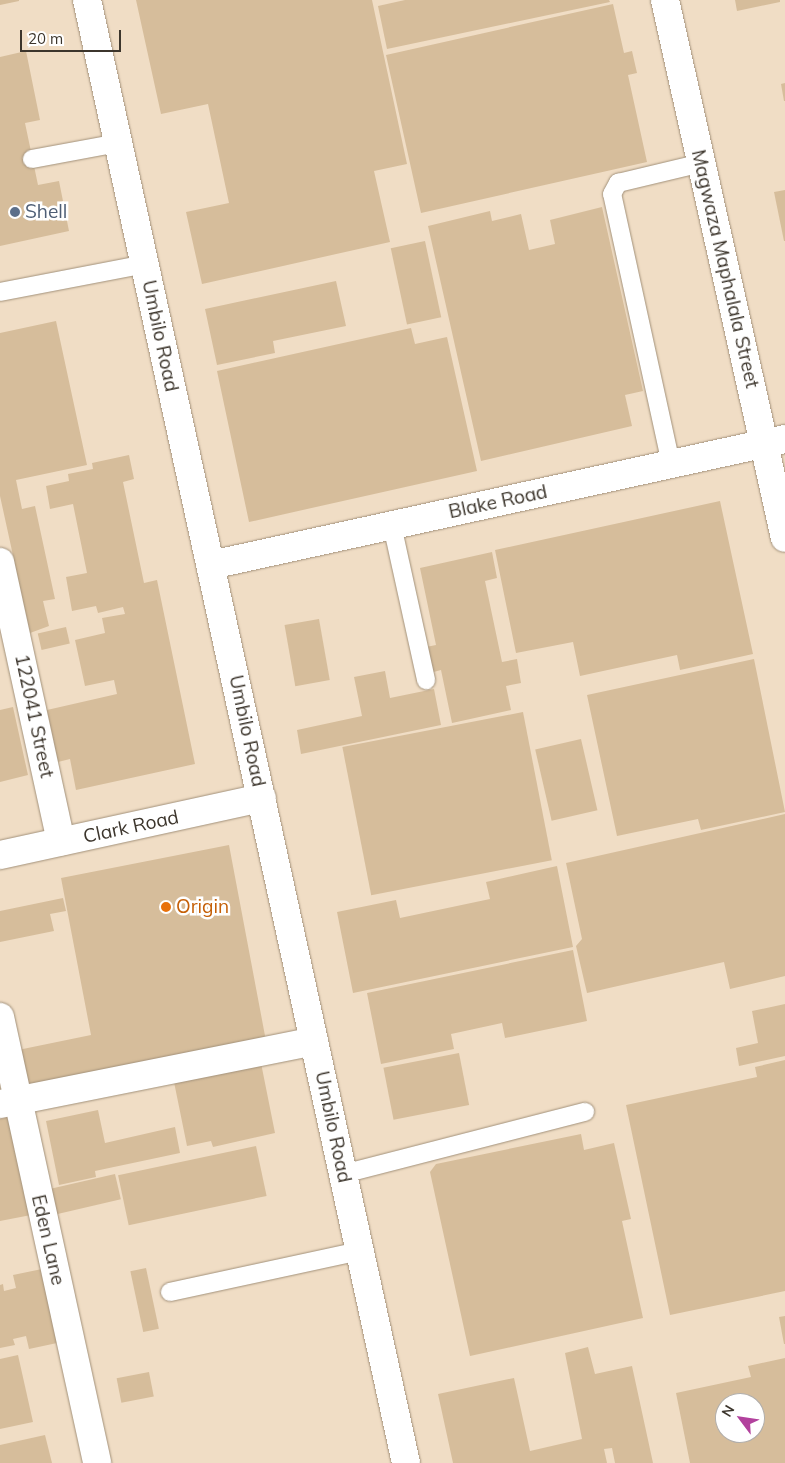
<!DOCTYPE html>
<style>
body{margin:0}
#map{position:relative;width:785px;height:1463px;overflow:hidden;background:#f0ddc5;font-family:Mulish,sans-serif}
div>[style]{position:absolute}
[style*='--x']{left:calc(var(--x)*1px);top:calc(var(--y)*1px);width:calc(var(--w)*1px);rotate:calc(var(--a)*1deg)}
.building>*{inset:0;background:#d6bd9b;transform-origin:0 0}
.roads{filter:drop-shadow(0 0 1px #a2917a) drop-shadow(0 0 1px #a2917a)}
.lane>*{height:18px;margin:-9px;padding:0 9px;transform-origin:9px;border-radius:9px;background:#fff}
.street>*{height:28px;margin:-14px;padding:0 14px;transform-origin:14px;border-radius:14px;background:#fff}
.secondary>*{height:28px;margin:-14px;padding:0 14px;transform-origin:14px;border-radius:14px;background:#fff}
.dots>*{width:14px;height:14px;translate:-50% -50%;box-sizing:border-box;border:2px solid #fff;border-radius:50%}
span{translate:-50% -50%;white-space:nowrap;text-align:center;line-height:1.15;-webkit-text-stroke:5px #fff;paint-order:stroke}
.service-label{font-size:19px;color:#4e5e75}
.left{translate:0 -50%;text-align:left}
.street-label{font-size:19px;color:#3c352c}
.food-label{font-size:19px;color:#c56008}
.north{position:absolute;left:715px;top:1393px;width:50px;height:50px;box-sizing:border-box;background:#fff;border:1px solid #b1aeab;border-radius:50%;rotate:301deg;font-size:14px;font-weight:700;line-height:20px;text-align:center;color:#3c352c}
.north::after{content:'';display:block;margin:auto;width:18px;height:22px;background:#b2419d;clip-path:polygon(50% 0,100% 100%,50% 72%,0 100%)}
.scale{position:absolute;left:20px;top:30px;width:101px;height:22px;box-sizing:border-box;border:2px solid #3c352c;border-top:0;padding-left:6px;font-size:15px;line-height:18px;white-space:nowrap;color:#3c352c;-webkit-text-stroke:4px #fff;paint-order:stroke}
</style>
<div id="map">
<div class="building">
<div style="clip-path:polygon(0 0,19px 0,19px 1px,0 5px)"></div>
<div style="clip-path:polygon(136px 0,372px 0,407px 164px,374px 171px,390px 242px,202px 284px,186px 212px,229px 203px,208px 104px,161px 114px)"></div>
<div style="clip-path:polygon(405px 0,609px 0,610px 2px,387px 49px,378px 6px)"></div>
<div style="clip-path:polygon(735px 0,780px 0,780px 2px,737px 11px)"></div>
<div style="clip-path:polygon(613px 4px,624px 53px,632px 51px,637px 73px,628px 75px,647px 162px,421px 213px,386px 55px)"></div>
<div style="clip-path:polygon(26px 51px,40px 120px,25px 123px,38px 185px,59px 181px,69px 231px,0 246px,0 57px)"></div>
<div style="clip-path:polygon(785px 83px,785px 101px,784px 101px,781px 84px)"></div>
<div style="clip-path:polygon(785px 190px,785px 241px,784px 241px,774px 192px)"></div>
<div style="clip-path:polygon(602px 207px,643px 391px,625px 395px,632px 426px,481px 461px,428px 226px,490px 211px,492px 221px,521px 214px,529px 250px,555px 244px,550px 220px)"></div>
<div style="left:425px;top:241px;width:78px;height:35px;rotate:78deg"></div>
<div style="clip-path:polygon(336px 281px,346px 326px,273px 341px,275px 353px,217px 365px,205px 309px)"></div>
<div style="clip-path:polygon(56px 321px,87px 465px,16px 480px,22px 509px,35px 506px,55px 599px,43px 601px,49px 626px,30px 633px,0 496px,0 333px)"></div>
<div style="clip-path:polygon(411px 328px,415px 344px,447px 337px,477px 471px,249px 522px,217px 371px)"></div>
<div style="clip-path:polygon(129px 455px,134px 479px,123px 482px,144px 583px,157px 580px,195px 764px,76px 790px,70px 759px,58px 762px,47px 710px,117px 694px,114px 680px,85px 686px,75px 640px,105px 633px,102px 618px,125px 614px,123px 607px,98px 613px,96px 606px,72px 611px,66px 577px,87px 573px,73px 504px,50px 509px,46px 486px,69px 481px,68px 474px,93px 469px,92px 463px)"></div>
<div style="clip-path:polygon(720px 501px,753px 654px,680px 670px,677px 655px,580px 676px,573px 642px,516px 653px,495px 550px)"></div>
<div style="clip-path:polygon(492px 552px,497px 578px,485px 581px,502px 662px,517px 659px,521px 683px,506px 686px,511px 710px,452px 723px,441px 670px,426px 674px,421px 648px,436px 645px,420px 568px)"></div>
<div style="left:319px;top:619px;width:62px;height:35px;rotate:80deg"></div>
<div style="left:66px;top:627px;width:17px;height:29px;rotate:77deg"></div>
<div style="clip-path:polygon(754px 659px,785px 812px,701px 830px,698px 819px,617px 836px,587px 695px)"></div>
<div style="clip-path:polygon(385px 671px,390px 698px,434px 689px,441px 725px,301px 754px,297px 730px,362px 716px,354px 677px)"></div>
<div style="clip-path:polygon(13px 707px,28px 775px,0 782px,0 710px)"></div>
<div style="left:523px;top:712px;width:151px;height:184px;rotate:79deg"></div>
<div style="left:581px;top:739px;width:73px;height:47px;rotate:77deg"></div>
<div style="clip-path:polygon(785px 814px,785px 976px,730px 989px,724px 962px,587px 993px,576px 946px,582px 939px,566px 863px)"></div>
<div style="clip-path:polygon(229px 845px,266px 1041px,25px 1089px,18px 1050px,91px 1035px,61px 878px)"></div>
<div style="clip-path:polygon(557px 866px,573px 947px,353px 993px,337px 912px,396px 900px,400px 918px,490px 899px,486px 882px)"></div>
<div style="clip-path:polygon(63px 898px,66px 911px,50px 914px,54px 931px,0 942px,0 911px)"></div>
<div style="clip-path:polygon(573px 950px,587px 1021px,505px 1038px,502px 1023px,451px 1034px,454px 1049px,381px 1064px,367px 993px)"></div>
<div style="clip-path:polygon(785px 1004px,785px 1056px,739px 1066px,736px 1048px,758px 1043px,752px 1011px)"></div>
<div style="left:459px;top:1053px;width:53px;height:77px;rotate:79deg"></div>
<div style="clip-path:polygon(785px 1060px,785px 1291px,670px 1315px,626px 1105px,757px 1077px,755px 1067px)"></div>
<div style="clip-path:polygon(261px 1063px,275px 1133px,213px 1147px,211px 1141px,187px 1146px,174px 1082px)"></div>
<div style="clip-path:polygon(98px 1110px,105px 1143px,175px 1127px,180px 1153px,95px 1171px,96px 1177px,59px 1185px,46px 1121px)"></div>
<div style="clip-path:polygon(10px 1117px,31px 1215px,0 1221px,0 1119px)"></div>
<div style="clip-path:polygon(581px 1134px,584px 1150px,614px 1143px,631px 1219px,622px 1221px,643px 1318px,470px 1356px,430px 1172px,436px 1164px)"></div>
<div style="left:256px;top:1146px;width:51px;height:141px;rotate:78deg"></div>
<div style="left:115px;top:1174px;width:26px;height:66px;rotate:77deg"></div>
<div style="left:146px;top:1268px;width:62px;height:16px;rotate:78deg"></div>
<div style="clip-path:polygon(42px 1269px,57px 1343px,29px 1349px,26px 1336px,13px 1339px,15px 1345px,0 1348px,0 1285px,3px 1284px,4px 1291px,16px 1288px,13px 1275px)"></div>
<div style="clip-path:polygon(785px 1316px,785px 1344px,784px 1344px,779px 1317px)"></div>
<div style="clip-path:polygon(588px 1347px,595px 1374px,632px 1366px,653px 1463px,615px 1463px,612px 1448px,604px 1449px,607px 1463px,453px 1463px,438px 1394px,514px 1378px,530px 1451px,582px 1439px,565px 1353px)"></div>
<div style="clip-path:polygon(18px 1355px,33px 1422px,0 1429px,0 1359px)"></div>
<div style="clip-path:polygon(evenodd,785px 1358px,785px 1463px,690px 1463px,676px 1393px,751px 1377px,748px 1366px,785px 1358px,725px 1403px,755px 1403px,755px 1433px,725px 1433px,725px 1403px)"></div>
<div style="left:149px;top:1372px;width:25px;height:33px;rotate:79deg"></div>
<div style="clip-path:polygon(45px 1435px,52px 1463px,0 1463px,0 1445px)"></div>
</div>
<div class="roads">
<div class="lane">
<div style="--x:32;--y:159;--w:87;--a:-10.5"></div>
<div style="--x:0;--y:292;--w:148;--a:-10.9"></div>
<div style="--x:671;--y:464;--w:276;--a:-102.3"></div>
<div style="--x:612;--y:194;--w:13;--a:-61"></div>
<div style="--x:618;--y:183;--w:85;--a:-13.5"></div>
<div style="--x:392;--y:525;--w:159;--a:77.6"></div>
<div style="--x:343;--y:1174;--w:250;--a:-14.4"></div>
<div style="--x:170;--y:1292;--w:194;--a:-12.2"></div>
</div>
<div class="street">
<div style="--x:0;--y:562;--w:286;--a:77.7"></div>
<div style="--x:211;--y:565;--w:588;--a:-12.38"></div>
<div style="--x:0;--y:1017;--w:456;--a:77.7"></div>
<div style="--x:0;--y:1104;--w:320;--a:-11.3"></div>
</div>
<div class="secondary">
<div style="--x:87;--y:0;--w:1497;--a:77.7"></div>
<div style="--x:665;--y:0;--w:551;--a:77.43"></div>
<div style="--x:0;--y:855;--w:268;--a:-12.3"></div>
</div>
</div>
<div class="dots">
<div style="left:15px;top:212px;background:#5c6f8a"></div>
<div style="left:166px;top:907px;background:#e8710a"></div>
</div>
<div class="service-label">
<span class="left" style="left:25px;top:212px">Shell</span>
</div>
<div class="street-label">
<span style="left:725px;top:269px;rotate:77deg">Magwaza Maphalala Street</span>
<span style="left:160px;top:336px;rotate:78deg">Umbilo Road</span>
<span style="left:498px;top:502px;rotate:-12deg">Blake Road</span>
<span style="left:34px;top:716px;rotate:78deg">122041 Street</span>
<span style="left:247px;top:731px;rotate:78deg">Umbilo Road</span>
<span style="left:131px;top:827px;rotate:-12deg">Clark Road</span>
<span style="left:333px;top:1127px;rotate:78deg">Umbilo Road</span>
<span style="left:48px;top:1240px;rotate:77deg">Eden Lane</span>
</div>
<div class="food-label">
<span class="left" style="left:176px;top:907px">Origin</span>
</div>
<div class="north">N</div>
<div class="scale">20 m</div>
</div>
